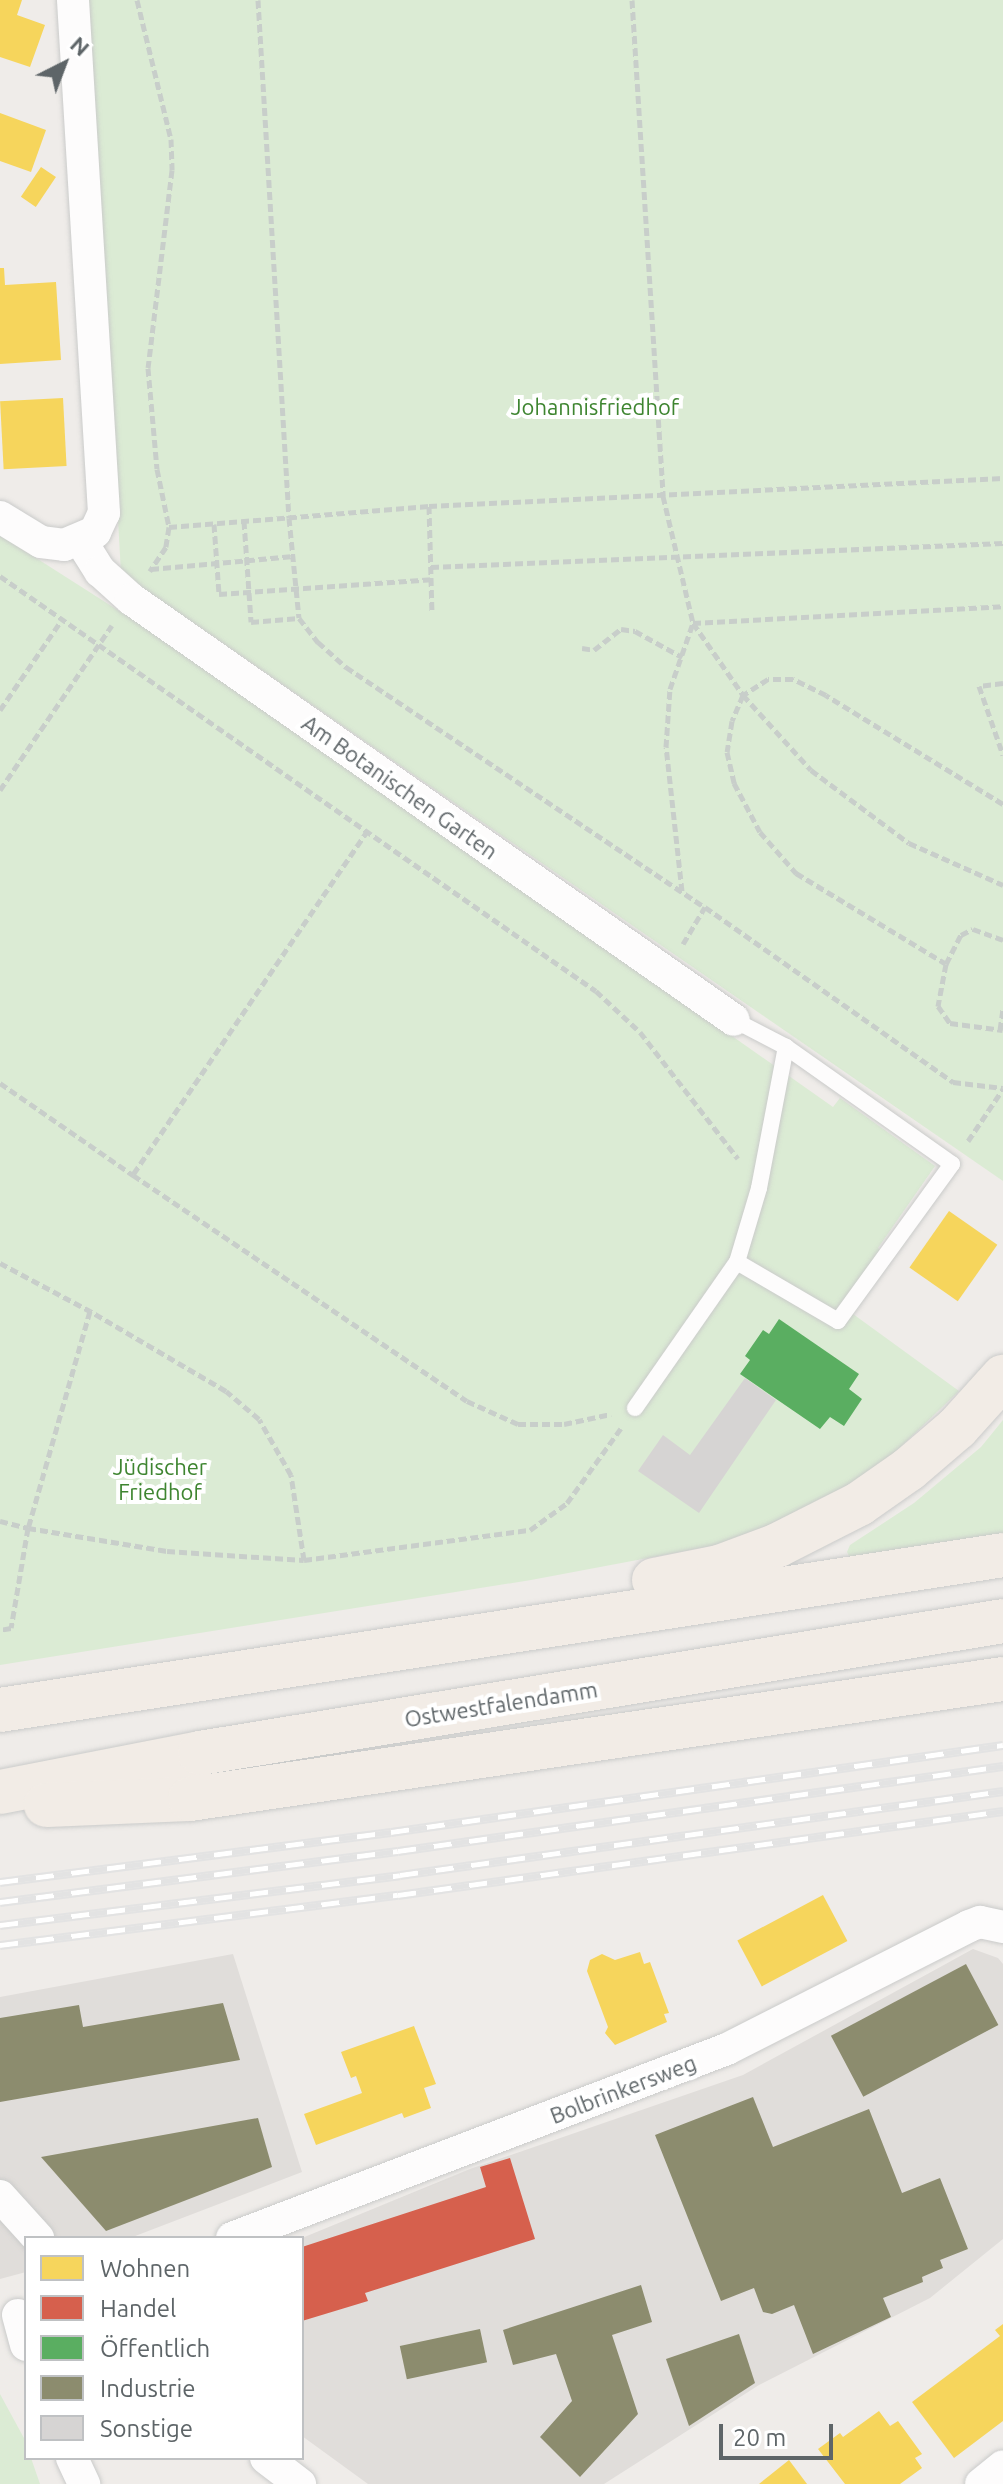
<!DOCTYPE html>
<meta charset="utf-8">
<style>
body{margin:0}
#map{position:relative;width:1003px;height:2484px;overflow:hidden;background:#efece9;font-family:Ubuntu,sans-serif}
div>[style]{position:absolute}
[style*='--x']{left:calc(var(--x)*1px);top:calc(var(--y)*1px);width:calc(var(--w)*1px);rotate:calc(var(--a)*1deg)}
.industrial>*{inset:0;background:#e0ddda}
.green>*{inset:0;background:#dbebd4}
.homes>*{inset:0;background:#f6d55c;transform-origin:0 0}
.shops>*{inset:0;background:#d6604d}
.public>*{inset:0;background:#5aae61}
.industry>*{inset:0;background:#8c8c6e;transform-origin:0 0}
.building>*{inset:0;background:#d6d4d3}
.path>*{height:5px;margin-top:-2.5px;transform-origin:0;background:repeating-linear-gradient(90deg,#c8ceca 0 8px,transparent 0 12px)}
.roads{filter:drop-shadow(0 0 2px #cacbca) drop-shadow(0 0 2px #cacbca)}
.service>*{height:16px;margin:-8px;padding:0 8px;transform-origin:8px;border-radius:8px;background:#fdfcfc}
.minor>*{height:32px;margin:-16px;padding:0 16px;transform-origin:16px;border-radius:16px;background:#fdfcfc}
.trunk>*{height:44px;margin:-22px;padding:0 22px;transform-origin:22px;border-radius:22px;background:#f2ece6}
.rail>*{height:9px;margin-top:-4.5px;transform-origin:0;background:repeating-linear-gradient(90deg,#fff 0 18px,#e3e3e3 0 36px);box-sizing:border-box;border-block:2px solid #e3e3e3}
span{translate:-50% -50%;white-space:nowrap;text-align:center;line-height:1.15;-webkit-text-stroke:8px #fff;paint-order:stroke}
.park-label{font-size:22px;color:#3e8530}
.street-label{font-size:22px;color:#5e6568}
.legend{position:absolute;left:24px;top:2236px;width:280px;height:224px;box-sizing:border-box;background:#fff;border:2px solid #bfc1c3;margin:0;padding:10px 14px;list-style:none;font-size:24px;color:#5e6568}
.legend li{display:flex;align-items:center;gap:16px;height:40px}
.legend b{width:40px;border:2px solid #bfc1c3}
.north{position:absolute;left:24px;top:24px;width:80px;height:80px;-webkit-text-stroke:6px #fff;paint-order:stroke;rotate:42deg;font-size:22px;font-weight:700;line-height:32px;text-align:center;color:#5e6568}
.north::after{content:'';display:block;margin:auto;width:28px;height:36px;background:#5e6568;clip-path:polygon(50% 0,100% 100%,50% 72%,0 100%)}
.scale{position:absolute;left:719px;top:2424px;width:114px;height:36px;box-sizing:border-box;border:4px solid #5e6568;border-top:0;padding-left:10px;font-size:24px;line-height:28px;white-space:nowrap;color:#5e6568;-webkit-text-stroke:6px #fff;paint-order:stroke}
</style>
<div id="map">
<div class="industrial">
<div style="clip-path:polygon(973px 1949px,998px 1958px,1003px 1964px,1003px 2239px,930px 2298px,759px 2385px,604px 2484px,368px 2484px,302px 2436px,302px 2238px,470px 2169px,743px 2075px)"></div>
<div style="clip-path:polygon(233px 1954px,302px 2172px,130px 2238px,26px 2238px,26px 2272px,0 2279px,0 1997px)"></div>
</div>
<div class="green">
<div style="clip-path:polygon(89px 0,1003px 0,1003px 1181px,121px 573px)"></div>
<div style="clip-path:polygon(0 535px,207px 667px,833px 1107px,840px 1098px,935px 1166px,878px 1248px,893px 1259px,853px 1314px,959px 1391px,889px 1458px,843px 1491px,805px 1513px,717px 1545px,531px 1580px,0 1665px)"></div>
<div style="clip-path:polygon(1003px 1420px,1003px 1534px,850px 1558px,847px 1552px,850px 1545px,914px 1503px,981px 1447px)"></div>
<div style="clip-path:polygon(0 2394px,25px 2440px,26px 2458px,31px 2458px,40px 2484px,0 2484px)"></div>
</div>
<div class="homes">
<div style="clip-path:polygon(0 0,22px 0,17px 15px,45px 25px,30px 67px,0 57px)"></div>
<div style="clip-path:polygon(0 113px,46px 130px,31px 172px,0 161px)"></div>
<div style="left:41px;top:167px;width:18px;height:36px;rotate:34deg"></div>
<div style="clip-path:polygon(0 268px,4px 268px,5px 285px,56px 282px,61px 360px,0 364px)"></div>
<div style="left:63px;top:398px;width:68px;height:63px;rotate:87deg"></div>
<div style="left:949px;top:1211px;width:59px;height:69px;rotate:35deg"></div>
<div style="left:823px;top:1895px;width:52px;height:97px;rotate:62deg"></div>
<div style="clip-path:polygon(640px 1952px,644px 1964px,650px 1962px,669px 2013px,664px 2014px,667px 2022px,615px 2045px,605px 2033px,608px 2027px,587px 1971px,590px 1960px,602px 1954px,615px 1960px)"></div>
<div style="clip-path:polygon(414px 2026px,436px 2084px,424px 2088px,431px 2108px,404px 2118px,402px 2113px,316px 2145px,304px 2114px,362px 2093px,356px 2076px,351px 2078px,341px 2052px)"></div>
<div style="clip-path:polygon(1003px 2324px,1003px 2421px,954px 2458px,912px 2402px,1000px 2336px,995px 2330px)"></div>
<div style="clip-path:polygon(879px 2411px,890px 2426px,898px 2421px,922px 2454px,915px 2458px,922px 2468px,900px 2484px,845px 2484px,818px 2449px,840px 2433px,843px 2437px)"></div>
<div style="clip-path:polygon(789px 2460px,807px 2484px,759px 2484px)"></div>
</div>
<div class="shops">
<div style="clip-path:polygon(510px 2158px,535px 2239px,365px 2293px,368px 2301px,302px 2321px,302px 2247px,486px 2187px,480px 2167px)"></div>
</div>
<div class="public">
<div style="clip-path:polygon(779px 1319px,859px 1374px,849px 1389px,862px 1399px,844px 1426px,830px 1417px,820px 1429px,740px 1374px,750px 1360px,745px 1356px,763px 1330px,769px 1334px)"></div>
</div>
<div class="industry">
<div style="left:966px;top:1964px;width:69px;height:153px;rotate:62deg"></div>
<div style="clip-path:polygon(223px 2003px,240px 2060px,0 2102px,0 2018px,79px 2005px,83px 2027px)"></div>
<div style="clip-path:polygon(753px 2097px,773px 2147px,869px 2109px,902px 2193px,940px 2178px,968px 2249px,940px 2260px,943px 2268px,922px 2277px,923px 2282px,883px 2298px,891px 2317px,813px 2354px,794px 2305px,772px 2314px,763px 2312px,754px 2288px,721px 2301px,655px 2135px)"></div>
<div style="clip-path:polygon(258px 2118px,272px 2167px,106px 2231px,41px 2157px)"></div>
<div style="clip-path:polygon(641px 2285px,652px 2322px,612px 2335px,638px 2414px,580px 2477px,540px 2437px,572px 2401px,556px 2354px,513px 2365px,503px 2330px)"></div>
<div style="left:480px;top:2329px;width:34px;height:82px;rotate:78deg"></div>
<div style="clip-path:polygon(739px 2334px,755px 2383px,689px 2426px,666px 2359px)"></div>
</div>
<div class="building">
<div style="clip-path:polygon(745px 1378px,776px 1400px,699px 1513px,638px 1471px,663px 1435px,690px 1455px)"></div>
</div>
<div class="path">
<div style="--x:137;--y:0;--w:143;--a:76.3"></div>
<div style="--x:171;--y:139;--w:31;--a:88"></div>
<div style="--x:172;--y:170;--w:199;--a:96.9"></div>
<div style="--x:148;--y:368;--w:101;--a:84.9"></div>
<div style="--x:157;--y:469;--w:59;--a:78.3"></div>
<div style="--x:169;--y:527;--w:20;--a:99"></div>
<div style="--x:166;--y:547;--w:29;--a:124"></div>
<div style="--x:258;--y:0;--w:519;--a:86.58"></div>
<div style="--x:289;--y:518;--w:100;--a:84.3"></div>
<div style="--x:299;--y:618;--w:31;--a:52"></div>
<div style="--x:318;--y:642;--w:38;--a:42"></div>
<div style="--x:346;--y:667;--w:432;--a:33.8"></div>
<div style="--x:705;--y:907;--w:304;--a:35.2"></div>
<div style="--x:953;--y:1082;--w:50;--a:6.8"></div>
<div style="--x:632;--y:0;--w:497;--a:86.4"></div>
<div style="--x:663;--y:496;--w:130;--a:76.7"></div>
<div style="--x:693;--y:623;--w:88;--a:55.2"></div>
<div style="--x:743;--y:695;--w:101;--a:47.8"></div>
<div style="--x:811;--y:770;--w:122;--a:36.7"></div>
<div style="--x:909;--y:843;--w:103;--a:24.1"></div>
<div style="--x:429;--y:506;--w:107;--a:88.4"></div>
<div style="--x:244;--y:521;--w:101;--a:86"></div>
<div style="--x:251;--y:622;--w:48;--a:-4.8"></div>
<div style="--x:214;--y:524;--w:70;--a:85.9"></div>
<div style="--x:219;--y:594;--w:213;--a:-4"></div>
<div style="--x:169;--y:527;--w:261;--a:-4.6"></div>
<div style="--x:429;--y:506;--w:575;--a:-2.79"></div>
<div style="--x:431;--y:567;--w:573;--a:-2.4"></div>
<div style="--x:151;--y:569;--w:143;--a:-5.2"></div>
<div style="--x:0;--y:576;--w:726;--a:34.85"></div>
<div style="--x:596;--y:991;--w:60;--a:43"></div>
<div style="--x:640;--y:1032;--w:160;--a:52.3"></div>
<div style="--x:582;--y:648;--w:12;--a:9"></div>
<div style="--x:594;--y:650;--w:34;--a:-38"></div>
<div style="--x:621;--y:629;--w:14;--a:8"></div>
<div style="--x:635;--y:631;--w:54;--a:29"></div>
<div style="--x:1003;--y:683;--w:24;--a:173"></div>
<div style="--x:979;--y:686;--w:73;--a:70.8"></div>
<div style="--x:0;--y:710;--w:112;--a:-55.6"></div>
<div style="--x:0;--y:790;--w:199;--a:-55.8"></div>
<div style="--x:1003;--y:804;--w:208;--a:-148.4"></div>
<div style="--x:826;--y:695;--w:37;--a:-154"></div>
<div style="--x:793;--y:679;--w:25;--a:180"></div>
<div style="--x:768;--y:679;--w:30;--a:147"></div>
<div style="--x:743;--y:695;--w:28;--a:113"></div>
<div style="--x:732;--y:721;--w:31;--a:99"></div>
<div style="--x:727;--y:752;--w:32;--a:77"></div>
<div style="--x:734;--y:783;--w:55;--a:62"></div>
<div style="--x:760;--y:832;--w:55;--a:48.7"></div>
<div style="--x:796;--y:873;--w:175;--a:31.2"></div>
<div style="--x:946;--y:964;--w:43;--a:100.8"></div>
<div style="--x:938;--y:1006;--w:21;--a:55"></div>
<div style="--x:950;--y:1023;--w:53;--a:7.5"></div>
<div style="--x:368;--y:830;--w:417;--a:124.3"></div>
<div style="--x:133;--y:1175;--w:403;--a:34.1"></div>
<div style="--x:467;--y:1401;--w:56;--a:24.3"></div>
<div style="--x:518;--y:1424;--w:46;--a:0"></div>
<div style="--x:564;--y:1424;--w:48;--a:-12"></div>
<div style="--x:682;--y:891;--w:145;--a:-96.3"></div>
<div style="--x:666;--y:747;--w:58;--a:-86.1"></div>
<div style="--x:670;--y:689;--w:70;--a:-70.8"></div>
<div style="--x:693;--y:623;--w:310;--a:-3.1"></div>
<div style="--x:683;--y:944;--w:43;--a:-59.3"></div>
<div style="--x:946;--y:964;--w:33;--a:-63"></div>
<div style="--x:961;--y:935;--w:13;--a:-27"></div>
<div style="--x:973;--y:929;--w:32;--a:20"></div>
<div style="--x:1000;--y:1030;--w:21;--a:-82"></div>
<div style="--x:0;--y:1083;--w:162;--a:34.7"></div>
<div style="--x:968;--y:1141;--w:63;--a:-56.1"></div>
<div style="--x:0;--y:1263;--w:102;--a:28.1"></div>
<div style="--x:0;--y:1521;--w:29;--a:14"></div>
<div style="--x:28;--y:1528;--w:101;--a:99.6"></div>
<div style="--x:11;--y:1628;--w:11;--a:170"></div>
<div style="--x:304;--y:1560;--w:86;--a:-98.7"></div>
<div style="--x:291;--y:1475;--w:64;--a:-119.7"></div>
<div style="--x:259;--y:1419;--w:43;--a:-139.7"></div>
<div style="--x:226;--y:1391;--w:158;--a:-149.5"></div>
<div style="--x:90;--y:1311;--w:226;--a:105.9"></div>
<div style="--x:28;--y:1528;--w:141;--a:9.4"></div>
<div style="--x:167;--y:1551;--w:137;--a:3.8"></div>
<div style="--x:304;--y:1560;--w:228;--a:-7.6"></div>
<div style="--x:530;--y:1530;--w:46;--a:-36.1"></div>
<div style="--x:567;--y:1503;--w:92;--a:-54.2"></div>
</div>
<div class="roads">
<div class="service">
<div style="--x:734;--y:1020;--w:59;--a:27.4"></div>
<div style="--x:786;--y:1047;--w:203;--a:35.2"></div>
<div style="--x:952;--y:1164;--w:194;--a:126"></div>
<div style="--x:838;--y:1321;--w:117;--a:-149.7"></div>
<div style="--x:635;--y:1408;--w:178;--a:-55.1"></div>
<div style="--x:737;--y:1262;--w:77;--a:-73.4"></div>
<div style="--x:759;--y:1188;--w:144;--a:-79.2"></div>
</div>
<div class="minor">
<div style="--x:0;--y:517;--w:48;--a:31.4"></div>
<div style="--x:41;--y:542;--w:23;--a:7"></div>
<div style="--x:64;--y:545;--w:34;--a:-23"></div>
<div style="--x:95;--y:532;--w:21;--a:-65"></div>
<div style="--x:104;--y:513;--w:514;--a:-93.46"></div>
<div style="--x:81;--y:541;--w:36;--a:58"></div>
<div style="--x:100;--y:571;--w:42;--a:42.1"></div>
<div style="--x:131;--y:599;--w:735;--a:34.92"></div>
<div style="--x:0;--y:2196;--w:57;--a:47.9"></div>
<div style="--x:232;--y:2238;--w:530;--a:-20.9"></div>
<div style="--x:727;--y:2049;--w:271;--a:-26.9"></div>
<div style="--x:969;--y:1926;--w:12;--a:-20"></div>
<div style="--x:980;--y:1922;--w:24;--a:12"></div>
<div style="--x:18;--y:2315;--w:31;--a:75"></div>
<div style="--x:72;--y:2458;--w:29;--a:65"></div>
<div style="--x:266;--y:2458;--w:43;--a:37.4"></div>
<div style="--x:981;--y:2484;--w:28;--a:-39"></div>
</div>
<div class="trunk">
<div style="--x:654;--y:1580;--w:66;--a:-11.3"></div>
<div style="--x:719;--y:1567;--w:63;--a:-20.4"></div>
<div style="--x:778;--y:1545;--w:91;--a:-26.8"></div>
<div style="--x:859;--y:1504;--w:61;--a:-35"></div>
<div style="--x:909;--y:1469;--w:63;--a:-40.5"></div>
<div style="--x:957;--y:1428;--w:69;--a:-48"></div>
<div style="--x:0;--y:1710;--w:1015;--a:-8.78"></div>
<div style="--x:0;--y:1792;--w:204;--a:-11"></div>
<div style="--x:200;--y:1753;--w:814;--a:-9.33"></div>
<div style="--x:46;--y:1805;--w:144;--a:-2.4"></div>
<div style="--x:190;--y:1799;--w:822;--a:-8.4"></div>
</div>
</div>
<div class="rail">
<div style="--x:0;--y:1882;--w:394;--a:-7.3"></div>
<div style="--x:391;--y:1832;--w:618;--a:-8.09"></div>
<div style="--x:0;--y:1902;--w:401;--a:-7.3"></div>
<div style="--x:398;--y:1851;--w:611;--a:-8"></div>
<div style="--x:0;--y:1925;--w:403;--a:-7.1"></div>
<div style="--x:400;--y:1875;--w:609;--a:-7.93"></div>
<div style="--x:0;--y:1945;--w:401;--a:-7.2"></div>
<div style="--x:398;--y:1895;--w:611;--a:-7.9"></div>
</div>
<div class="park-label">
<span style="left:595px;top:407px">Johannisfriedhof</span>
<span style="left:160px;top:1479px">Jüdischer<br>Friedhof</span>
</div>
<div class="street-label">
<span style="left:400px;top:787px;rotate:35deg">Am Botanischen Garten</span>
<span style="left:501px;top:1704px;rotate:-9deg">Ostwestfalendamm</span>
<span style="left:623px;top:2089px;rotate:-21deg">Bolbrinkersweg</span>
</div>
<ul class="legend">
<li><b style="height:22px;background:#f6d55c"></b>Wohnen</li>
<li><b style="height:22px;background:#d6604d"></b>Handel</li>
<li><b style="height:22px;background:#5aae61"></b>Öffentlich</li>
<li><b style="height:22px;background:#8c8c6e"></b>Industrie</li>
<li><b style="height:22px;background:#d6d4d3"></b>Sonstige</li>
</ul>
<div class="north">N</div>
<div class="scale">20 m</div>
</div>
